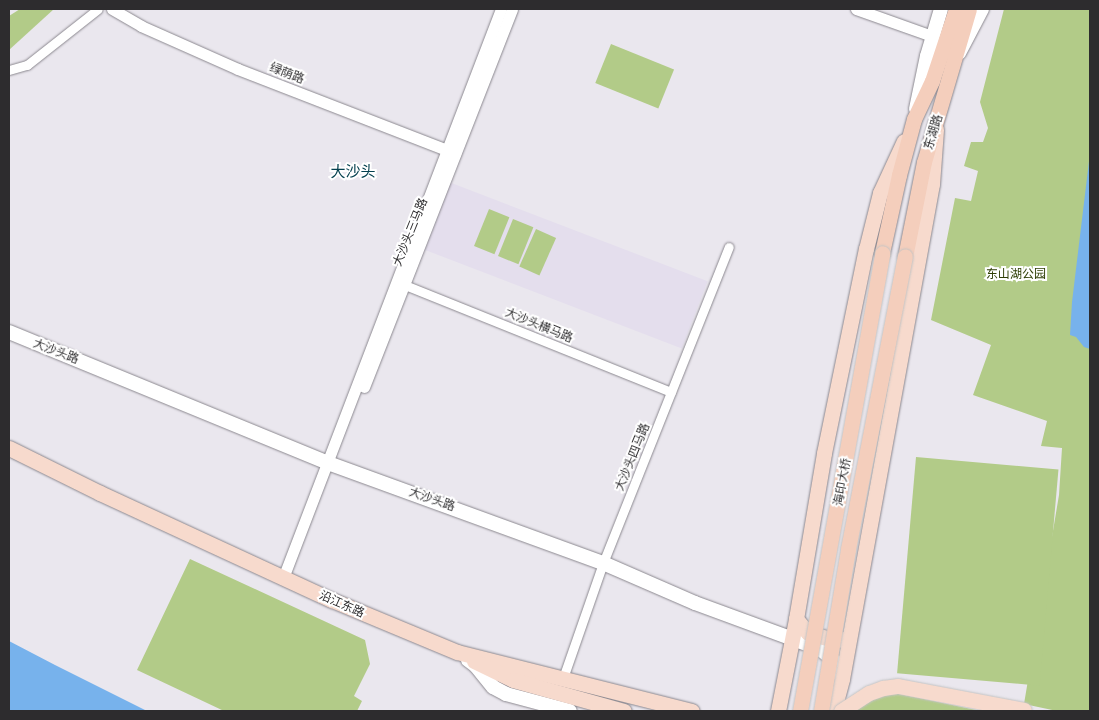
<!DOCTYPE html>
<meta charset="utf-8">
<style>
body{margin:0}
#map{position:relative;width:1099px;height:720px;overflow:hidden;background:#eae7ee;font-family:Lato,"Noto Sans SC",sans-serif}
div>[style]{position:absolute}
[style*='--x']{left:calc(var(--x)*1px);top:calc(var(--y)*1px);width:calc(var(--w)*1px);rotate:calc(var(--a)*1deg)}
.built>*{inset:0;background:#e4deed;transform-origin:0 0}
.green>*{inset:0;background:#b2cb88;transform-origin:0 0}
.water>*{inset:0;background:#77b2ec}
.roads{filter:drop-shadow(0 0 1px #8b888f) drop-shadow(0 0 1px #8b888f)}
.minor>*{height:9px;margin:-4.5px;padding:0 4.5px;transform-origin:4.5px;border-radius:4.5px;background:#fff}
.tertiary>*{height:11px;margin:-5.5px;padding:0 5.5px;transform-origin:5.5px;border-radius:5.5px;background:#fff}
.secondary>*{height:14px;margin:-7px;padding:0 7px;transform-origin:7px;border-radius:7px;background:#fff}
.primary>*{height:15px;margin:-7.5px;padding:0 7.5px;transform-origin:7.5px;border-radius:7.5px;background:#f7dacd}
.trunk>*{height:15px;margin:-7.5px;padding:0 7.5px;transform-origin:7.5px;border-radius:7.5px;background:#f4cebc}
.bridges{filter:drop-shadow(0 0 1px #c4c4c4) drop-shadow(0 0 1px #c4c4c4)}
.primary-bridge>*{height:15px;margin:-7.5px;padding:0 7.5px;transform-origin:7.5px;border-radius:7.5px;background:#f7dacd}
.trunk-bridge>*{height:15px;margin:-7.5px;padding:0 7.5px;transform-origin:7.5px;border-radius:7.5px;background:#f4cebc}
span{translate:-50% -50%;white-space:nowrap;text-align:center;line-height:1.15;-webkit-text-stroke:4px #fff;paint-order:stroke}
.street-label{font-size:12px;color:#2d2c2e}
.park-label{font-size:12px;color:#2e3e05}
.quarter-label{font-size:15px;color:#05414f}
.frame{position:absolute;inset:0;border:10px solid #2d2c2e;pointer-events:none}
</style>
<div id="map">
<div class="built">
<div style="left:449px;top:182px;width:277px;height:72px;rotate:21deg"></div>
</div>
<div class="green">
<div style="clip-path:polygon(20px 9px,54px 9px,9px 50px,9px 16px)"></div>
<div style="clip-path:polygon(1004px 9px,1090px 9px,1090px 711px,1057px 711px,1024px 704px,1059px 495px,1062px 448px,1041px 446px,1047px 421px,973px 395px,991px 345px,931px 320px,955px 198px,971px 201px,978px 171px,964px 166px,971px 142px,983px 142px,988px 128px,980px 102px)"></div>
<div style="left:611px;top:44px;width:68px;height:42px;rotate:22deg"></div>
<div style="left:489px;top:209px;width:22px;height:40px;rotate:22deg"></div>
<div style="left:513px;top:219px;width:22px;height:40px;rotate:22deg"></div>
<div style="left:536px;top:229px;width:22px;height:41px;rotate:24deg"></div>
<div style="left:916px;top:457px;width:143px;height:217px;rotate:5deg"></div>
<div style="clip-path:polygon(190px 559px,365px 640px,370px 664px,354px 696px,362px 701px,357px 711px,224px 711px,137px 670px)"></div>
<div style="clip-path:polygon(895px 693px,981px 711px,858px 711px,858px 706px,875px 696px)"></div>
</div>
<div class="water">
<div style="clip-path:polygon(1090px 153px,1090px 349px,1084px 347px,1076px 337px,1070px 335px,1072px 302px)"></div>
<div style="clip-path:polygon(9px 641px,55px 665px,147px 711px,9px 711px)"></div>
</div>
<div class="roads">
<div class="minor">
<div style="--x:9;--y:70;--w:19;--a:-16"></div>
<div style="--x:27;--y:65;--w:90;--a:-38.3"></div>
<div style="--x:400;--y:283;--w:292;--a:21.9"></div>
<div style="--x:563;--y:678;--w:122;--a:-70.8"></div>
<div style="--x:603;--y:563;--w:340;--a:-68.3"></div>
</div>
<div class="tertiary">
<div style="--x:112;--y:9;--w:34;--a:30"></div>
<div style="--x:141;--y:26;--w:106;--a:23.9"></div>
<div style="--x:238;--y:69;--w:233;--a:21.2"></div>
<div style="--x:856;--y:9;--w:81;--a:19.6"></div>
<div style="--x:364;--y:387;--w:406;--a:-68.6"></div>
<div style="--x:283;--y:578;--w:609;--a:-69.04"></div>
</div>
<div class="secondary">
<div style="--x:959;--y:53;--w:50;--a:-62.4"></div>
<div style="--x:916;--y:109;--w:54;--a:-78.3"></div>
<div style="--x:927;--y:56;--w:49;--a:-73.4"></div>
<div style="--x:9;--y:332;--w:345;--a:22.3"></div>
<div style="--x:328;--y:463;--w:293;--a:20"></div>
<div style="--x:603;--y:563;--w:100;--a:23.5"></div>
<div style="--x:695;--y:603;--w:133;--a:20.2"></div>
<div style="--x:820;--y:649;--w:23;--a:40"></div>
<div style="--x:838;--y:664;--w:17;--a:77"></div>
<div style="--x:468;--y:660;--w:10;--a:37"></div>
<div style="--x:476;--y:666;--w:27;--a:51"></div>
<div style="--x:493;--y:687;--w:15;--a:28"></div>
<div style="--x:506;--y:694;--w:66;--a:14.9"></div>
</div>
<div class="primary">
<div style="--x:9;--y:448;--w:102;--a:26.3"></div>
<div style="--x:100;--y:493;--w:255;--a:24.8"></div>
<div style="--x:332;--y:600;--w:135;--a:22.6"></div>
<div style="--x:457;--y:652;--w:242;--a:14.1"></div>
<div style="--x:796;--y:619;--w:18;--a:49"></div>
<div style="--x:808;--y:633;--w:28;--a:15"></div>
<div style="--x:835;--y:640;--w:10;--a:-6"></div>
<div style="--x:474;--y:661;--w:43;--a:26"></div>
<div style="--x:513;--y:680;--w:115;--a:15.6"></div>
<div style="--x:778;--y:711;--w:94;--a:-78.9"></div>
<div style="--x:796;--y:619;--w:168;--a:-80.4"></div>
<div style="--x:824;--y:453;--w:208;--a:-78.4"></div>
<div style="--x:866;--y:249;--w:58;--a:-76"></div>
<div style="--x:880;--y:193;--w:57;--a:-65.2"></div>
<div style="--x:831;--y:711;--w:14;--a:-65"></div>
<div style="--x:837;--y:698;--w:20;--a:-75"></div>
<div style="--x:842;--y:679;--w:503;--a:-79.7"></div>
<div style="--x:932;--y:184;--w:55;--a:-85.8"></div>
</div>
<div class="trunk">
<div style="--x:882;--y:253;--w:80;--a:-77.7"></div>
<div style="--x:899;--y:175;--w:58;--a:-75"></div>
<div style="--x:914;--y:119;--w:42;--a:-64.7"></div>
<div style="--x:932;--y:81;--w:76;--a:-71.6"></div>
<div style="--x:905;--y:257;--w:97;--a:-78.7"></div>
<div style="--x:924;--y:162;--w:159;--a:-73.6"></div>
</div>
</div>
<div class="bridges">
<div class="primary-bridge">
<div style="--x:841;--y:711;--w:33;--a:-33"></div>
<div style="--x:869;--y:693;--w:15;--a:-20"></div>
<div style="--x:883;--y:688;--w:15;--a:-8"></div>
<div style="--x:898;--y:686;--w:128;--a:10.8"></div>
</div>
<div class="trunk-bridge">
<div style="--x:800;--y:711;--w:465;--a:-79.8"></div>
<div style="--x:821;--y:711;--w:164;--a:-80.5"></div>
<div style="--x:848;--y:549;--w:298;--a:-79"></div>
</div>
</div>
<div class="street-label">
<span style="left:287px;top:73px;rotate:21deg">绿荫路</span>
<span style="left:933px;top:132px;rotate:-73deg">东湖路</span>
<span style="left:410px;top:232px;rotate:-68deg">大沙头三马路</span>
<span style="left:539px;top:325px;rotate:22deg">大沙头横马路</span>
<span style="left:56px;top:351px;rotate:21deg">大沙头路</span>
<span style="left:632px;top:457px;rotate:-68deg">大沙头四马路</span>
<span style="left:842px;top:482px;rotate:-80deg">海印大桥</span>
<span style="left:432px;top:499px;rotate:19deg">大沙头路</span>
<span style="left:342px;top:604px;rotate:24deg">沿江东路</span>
</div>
<div class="park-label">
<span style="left:1016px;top:274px">东山湖公园</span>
</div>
<div class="quarter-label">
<span style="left:353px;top:172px">大沙头</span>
</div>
<div class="frame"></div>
</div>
